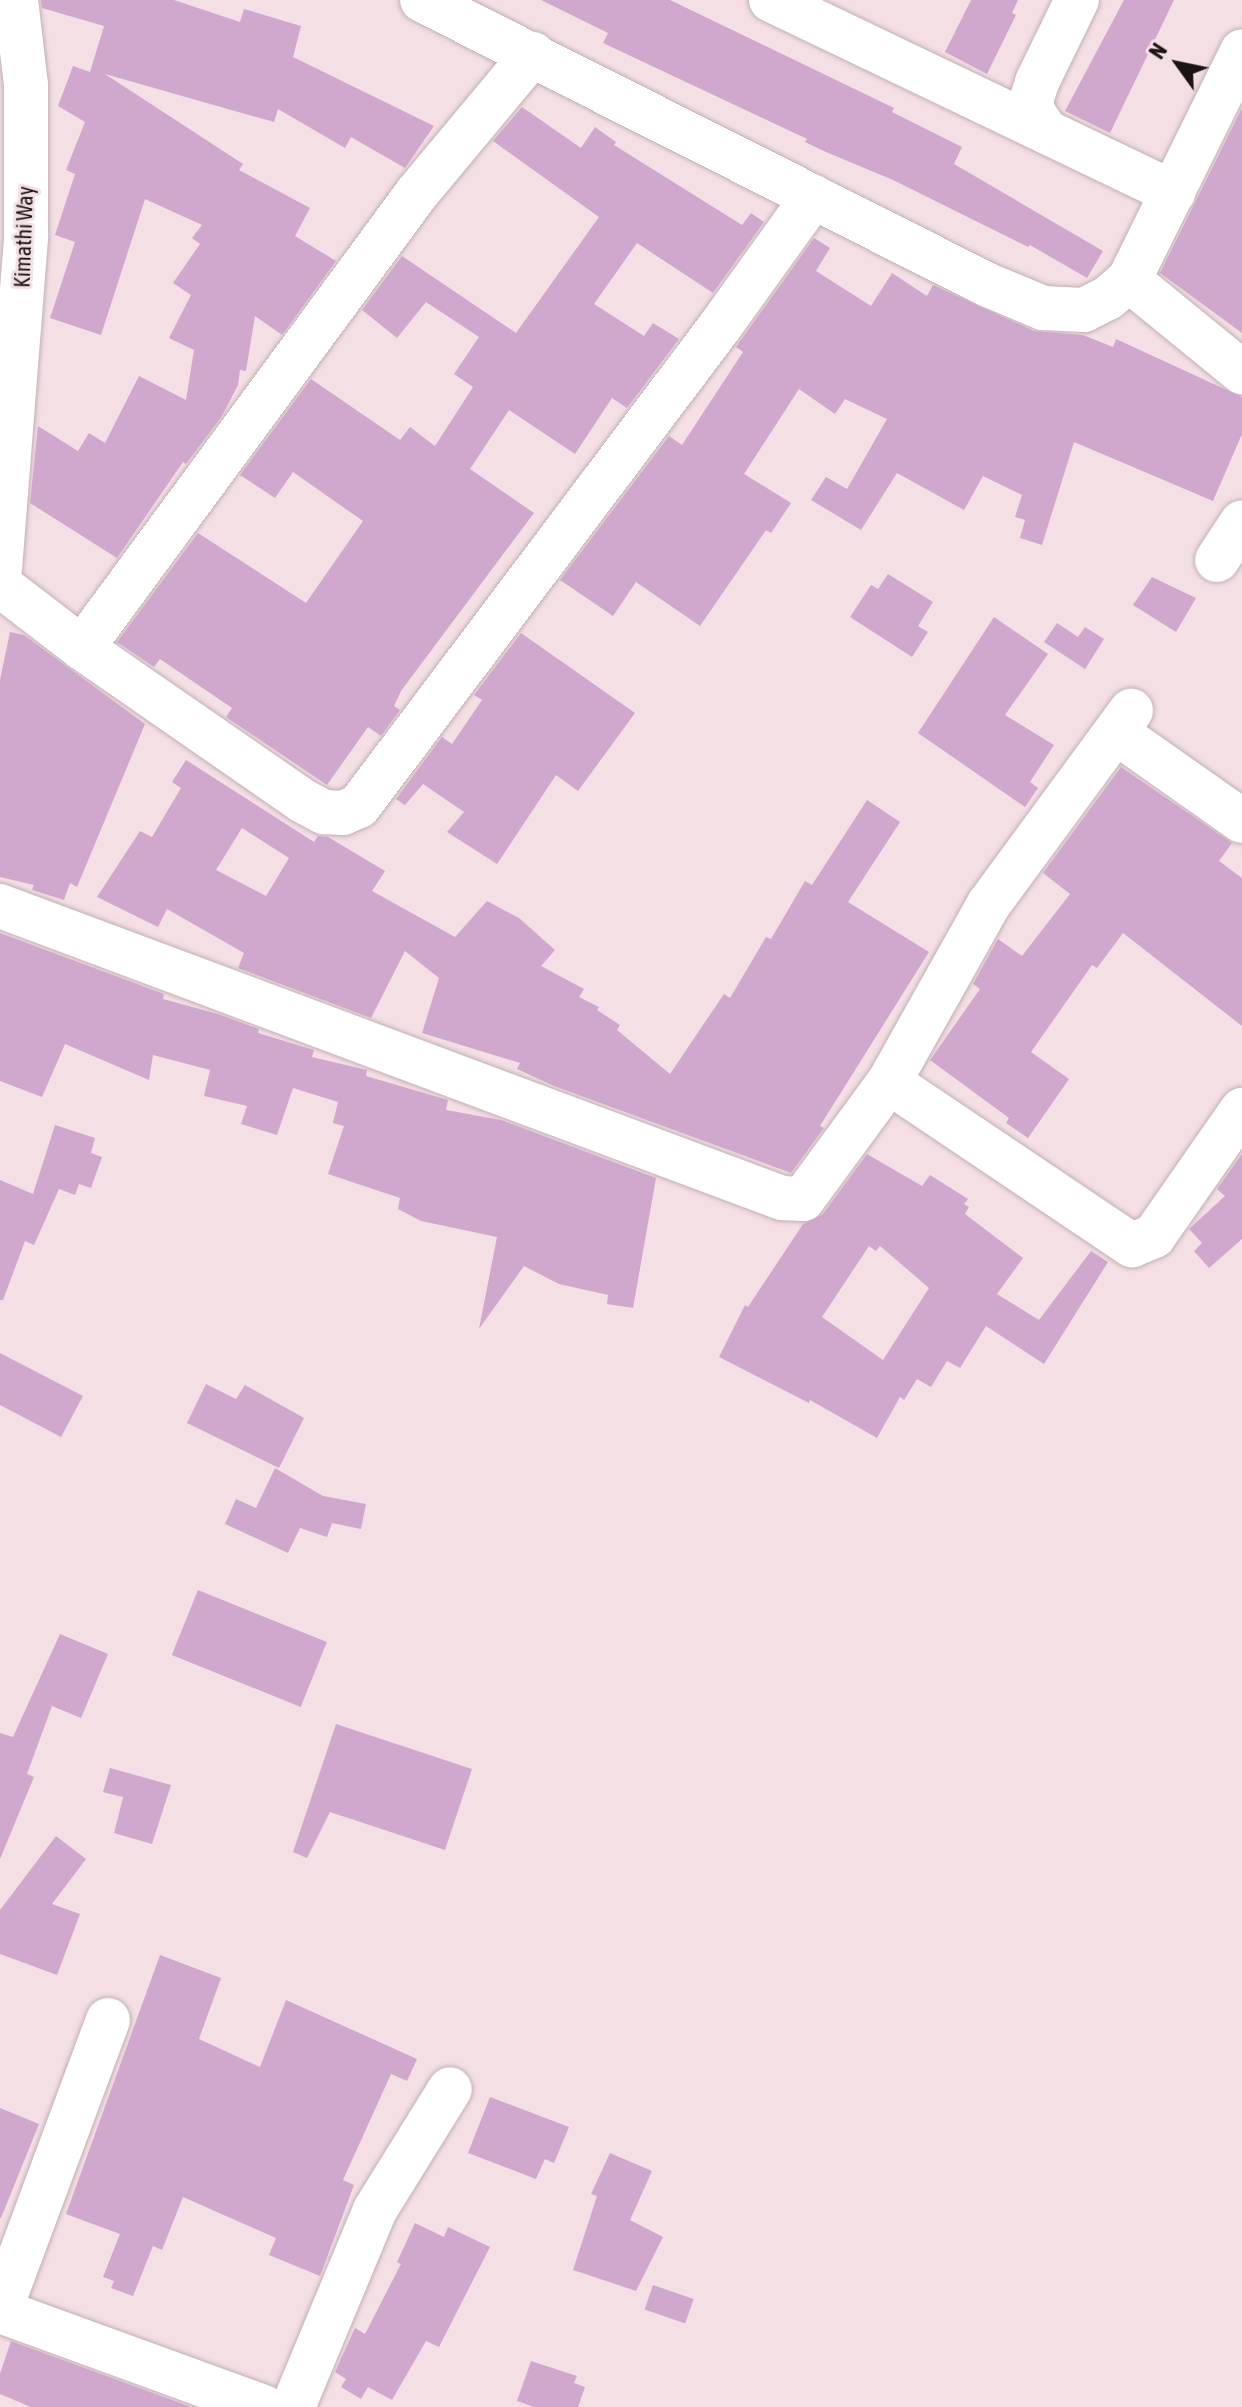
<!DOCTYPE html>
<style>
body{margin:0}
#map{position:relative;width:1242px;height:2407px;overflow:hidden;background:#f3dfe4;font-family:"Asap Condensed",sans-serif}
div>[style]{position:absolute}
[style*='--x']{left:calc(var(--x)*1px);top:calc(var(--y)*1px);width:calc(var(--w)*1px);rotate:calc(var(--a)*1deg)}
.building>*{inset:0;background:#d0a8ce;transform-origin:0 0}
.roads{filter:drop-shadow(0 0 2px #c2afb4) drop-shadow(0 0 2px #c2afb4)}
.minor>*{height:44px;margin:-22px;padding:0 22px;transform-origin:22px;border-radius:22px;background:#fff}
span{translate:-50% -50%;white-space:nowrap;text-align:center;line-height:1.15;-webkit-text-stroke:6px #f3dfe4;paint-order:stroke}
.street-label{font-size:22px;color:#1a1415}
.north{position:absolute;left:1138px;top:24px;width:80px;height:80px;-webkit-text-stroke:6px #f3dfe4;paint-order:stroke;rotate:303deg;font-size:22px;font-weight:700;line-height:32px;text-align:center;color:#1a1415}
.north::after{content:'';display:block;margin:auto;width:28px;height:36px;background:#1a1415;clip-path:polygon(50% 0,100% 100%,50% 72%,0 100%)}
</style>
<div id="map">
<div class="building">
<div style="clip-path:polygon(41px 0,174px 0,240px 22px,244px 9px,301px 26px,293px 57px,434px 126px,405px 168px,351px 137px,345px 148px,278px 109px,274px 122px,105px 74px,243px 164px,239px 170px,310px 208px,295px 236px,336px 261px,282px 335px,255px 316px,246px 371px,240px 370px,238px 385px,222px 416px,186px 464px,183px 462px,117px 558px,30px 503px,38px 426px,78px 451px,89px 433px,105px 443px,139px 376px,186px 400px,194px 350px,169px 338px,191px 295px,173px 283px,200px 244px,192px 238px,202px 225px,145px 199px,101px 335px,50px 318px,75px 242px,55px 235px,75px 174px,66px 170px,85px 122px,58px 106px,73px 66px,90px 72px,104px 26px,42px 8px)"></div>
<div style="clip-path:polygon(541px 0,670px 0,894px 108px,892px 112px,962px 147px,954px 164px,1103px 251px,1087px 278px,1030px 245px,1028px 247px,893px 180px,826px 152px,805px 142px,807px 139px,603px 43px,608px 33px)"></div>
<div style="clip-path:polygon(971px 0,1018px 0,1012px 13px,1016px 15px,987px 74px,945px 52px)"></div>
<div style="clip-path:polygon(1124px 0,1174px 0,1110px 133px,1065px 111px)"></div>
<div style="clip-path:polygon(522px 107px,581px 148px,595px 127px,616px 142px,614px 145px,742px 225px,751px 213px,764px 222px,713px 293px,637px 243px,594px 304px,644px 336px,653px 323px,679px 339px,627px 408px,612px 398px,575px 454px,509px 410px,470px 469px,534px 513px,401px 691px,394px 706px,400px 710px,381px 736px,368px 727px,327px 785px,226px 717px,232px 708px,160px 659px,154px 667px,117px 642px,198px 533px,306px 603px,363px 521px,293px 472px,275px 498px,240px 475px,311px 379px,400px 440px,410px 427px,435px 446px,473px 387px,454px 374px,479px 337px,426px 302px,397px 338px,362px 310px,402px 256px,516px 333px,599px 217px,493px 141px)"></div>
<div style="clip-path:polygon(1242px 108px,1242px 333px,1160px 273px)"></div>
<div style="clip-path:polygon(814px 238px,830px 248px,816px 271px,871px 306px,892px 273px,927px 296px,933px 285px,1034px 331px,1083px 335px,1113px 347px,1116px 339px,1242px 397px,1242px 434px,1213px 501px,1074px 442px,1042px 545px,1020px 538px,1025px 520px,1015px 517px,1022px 495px,983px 476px,964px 510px,897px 473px,861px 530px,811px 500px,826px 477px,847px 489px,887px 419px,845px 399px,835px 414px,799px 389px,744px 474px,791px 503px,771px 533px,766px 530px,700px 626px,636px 582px,613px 616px,560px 580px,669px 436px,682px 445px,743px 352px,736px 347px)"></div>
<div style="clip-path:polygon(888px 574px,933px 602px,918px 626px,928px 632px,912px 657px,850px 617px,871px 585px,878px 589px)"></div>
<div style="clip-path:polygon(1152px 577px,1196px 598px,1176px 632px,1133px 605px)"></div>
<div style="clip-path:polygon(994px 617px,1048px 654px,1005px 715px,1054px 745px,1030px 782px,1038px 788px,1025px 807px,918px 733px)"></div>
<div style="clip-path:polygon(1057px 623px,1078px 637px,1085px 627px,1104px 639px,1085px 669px,1044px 642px)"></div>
<div style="clip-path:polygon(10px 632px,24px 635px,145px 724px,77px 887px,70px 883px,64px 900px,32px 890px,34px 885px,0 877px,0 680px)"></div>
<div style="clip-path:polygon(521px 633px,635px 713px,578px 791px,556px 775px,497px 864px,447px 832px,464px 812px,423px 784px,405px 805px,396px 799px,442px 737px,452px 744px,482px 700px,474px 695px)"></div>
<div style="clip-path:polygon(evenodd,186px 760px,314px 842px,318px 836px,328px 837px,385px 871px,372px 891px,455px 937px,487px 901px,519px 918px,555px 950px,541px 966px,584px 989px,579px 997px,599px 1007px,597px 1010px,620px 1025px,617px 1030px,670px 1074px,724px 994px,730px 998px,766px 937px,771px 939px,805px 881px,812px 885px,867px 800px,900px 822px,848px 902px,929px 952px,820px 1126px,824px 1128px,791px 1173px,554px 1086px,517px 1069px,520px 1063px,422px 1033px,439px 978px,405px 951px,371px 1018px,238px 968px,244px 953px,167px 909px,158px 927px,97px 897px,140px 831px,152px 837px,181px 788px,172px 782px,186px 760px,242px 828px,289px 858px,266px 896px,216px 870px,242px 828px)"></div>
<div style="clip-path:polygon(1121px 767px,1232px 843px,1219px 861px,1242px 878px,1242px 1026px,1123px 933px,1097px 968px,1092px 965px,1031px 1052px,1069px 1079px,1028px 1138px,1006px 1123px,1009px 1118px,930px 1060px,980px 989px,973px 984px,998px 939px,1022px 956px,1070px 894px,1043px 873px)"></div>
<div style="clip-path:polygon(0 933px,164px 994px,163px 999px,218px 1014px,259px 1029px,258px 1033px,314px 1050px,312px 1057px,367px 1070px,366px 1076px,448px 1100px,446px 1110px,501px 1120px,656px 1178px,633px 1308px,607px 1304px,608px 1295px,559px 1284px,524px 1266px,479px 1329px,497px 1237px,421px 1221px,398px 1209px,400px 1198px,328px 1174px,344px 1126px,333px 1123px,338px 1102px,293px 1088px,277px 1135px,241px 1124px,247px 1106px,204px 1096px,210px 1070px,153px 1055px,149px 1080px,65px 1044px,42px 1097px,0 1081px)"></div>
<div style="clip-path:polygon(55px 1125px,95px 1138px,91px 1153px,102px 1157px,91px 1188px,79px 1184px,75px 1195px,59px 1189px,34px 1245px,25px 1241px,3px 1300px,0 1300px,0 1180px,33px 1194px)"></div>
<div style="clip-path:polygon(evenodd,867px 1154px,922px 1186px,930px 1175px,968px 1199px,964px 1204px,969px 1207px,965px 1214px,1023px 1258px,997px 1294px,1039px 1320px,1091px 1251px,1108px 1262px,1044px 1364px,986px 1326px,960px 1368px,947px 1361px,931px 1387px,917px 1379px,904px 1400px,900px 1397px,877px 1438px,810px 1400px,809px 1403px,719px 1357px,745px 1305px,748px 1307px,803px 1224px,823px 1214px,867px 1154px,869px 1246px,876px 1251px,880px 1246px,929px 1288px,883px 1360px,822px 1317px,869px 1246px)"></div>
<div style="clip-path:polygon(1242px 1154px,1242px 1239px,1209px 1268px,1194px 1251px,1202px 1243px,1189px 1229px,1225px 1196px,1217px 1189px)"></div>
<div style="clip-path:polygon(0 1353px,83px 1396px,61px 1437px,0 1405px)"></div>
<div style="clip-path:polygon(206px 1384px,236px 1399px,245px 1385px,304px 1418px,279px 1468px,187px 1423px)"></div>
<div style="clip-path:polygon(275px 1468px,323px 1496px,366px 1504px,361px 1529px,332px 1523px,327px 1537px,300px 1528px,288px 1553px,225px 1524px,236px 1499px,256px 1508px)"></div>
<div style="left:198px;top:1590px;width:139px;height:70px;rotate:22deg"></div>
<div style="clip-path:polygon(60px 1634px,108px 1654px,81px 1718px,52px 1706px,27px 1774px,34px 1777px,0 1859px,0 1733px,13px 1737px)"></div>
<div style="clip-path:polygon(336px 1724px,472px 1769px,445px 1850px,330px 1812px,307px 1858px,293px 1852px)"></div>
<div style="clip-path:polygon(110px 1768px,171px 1785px,152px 1844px,114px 1833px,123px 1797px,103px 1792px)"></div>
<div style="clip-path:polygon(56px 1836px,86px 1859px,52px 1904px,80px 1914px,57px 1975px,0 1954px,0 1910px)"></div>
<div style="clip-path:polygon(160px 1955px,221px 1978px,199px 2039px,260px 2067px,286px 2000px,417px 2059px,407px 2081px,391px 2074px,343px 2180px,354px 2185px,320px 2276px,269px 2255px,276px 2238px,183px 2197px,162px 2250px,153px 2246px,133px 2296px,111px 2288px,114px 2281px,103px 2277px,120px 2234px,66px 2214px)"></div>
<div style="clip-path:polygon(490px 2097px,569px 2127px,554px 2163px,545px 2159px,536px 2179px,468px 2153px)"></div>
<div style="clip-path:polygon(0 2108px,39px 2124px,1px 2218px,0 2218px)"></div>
<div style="clip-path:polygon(610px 2153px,652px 2171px,630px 2220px,663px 2237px,636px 2291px,573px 2270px,597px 2196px,591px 2194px)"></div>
<div style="clip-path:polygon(415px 2223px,444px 2237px,448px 2227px,490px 2247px,439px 2347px,426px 2341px,392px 2400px,368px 2387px,361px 2399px,341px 2387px,346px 2379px,335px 2372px,355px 2328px,365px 2334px,401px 2264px,397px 2262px)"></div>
<div style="left:653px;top:2285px;width:43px;height:26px;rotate:19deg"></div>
<div style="clip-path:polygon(11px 2341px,191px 2407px,31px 2407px,0 2394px,0 2374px)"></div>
<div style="clip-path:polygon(531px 2361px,577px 2376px,574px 2383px,585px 2387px,578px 2407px,534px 2407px,517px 2401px)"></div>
</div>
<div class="roads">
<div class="minor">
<div style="--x:422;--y:0;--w:634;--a:26.73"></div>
<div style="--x:988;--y:285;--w:60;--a:22.7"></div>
<div style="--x:1043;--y:308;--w:41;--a:2.8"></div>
<div style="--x:1084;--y:310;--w:27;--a:-27"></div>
<div style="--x:1108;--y:298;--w:28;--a:-41"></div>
<div style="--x:1129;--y:280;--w:255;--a:-63.7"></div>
<div style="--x:771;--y:0;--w:446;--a:25.6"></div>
<div style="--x:1046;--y:131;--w:21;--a:-125"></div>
<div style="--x:1034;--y:114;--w:13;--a:-103"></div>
<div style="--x:1031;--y:101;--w:20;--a:-72"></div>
<div style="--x:1037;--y:82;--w:91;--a:-64"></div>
<div style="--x:1129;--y:280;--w:146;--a:39.2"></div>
<div style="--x:1217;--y:560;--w:45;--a:-56.7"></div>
<div style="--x:0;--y:569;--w:334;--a:-85.5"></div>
<div style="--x:26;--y:236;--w:151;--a:-90"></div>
<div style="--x:26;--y:85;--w:86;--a:-96.7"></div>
<div style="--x:0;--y:585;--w:103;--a:37.5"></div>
<div style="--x:82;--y:648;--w:269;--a:34.7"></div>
<div style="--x:303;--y:801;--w:24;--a:28"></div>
<div style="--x:324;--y:812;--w:19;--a:3"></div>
<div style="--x:343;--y:813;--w:17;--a:-24"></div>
<div style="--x:359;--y:806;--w:602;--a:-53.03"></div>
<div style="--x:721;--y:325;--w:158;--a:-54.3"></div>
<div style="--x:82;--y:648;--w:565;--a:-53.64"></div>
<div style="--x:417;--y:193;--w:181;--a:-50.2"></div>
<div style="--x:1117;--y:733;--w:153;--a:35.1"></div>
<div style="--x:0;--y:906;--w:835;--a:20.48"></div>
<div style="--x:782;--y:1198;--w:21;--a:3"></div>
<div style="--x:803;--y:1199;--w:145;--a:-53.7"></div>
<div style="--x:889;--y:1082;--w:204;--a:-60.7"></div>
<div style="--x:989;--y:904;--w:240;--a:-53.7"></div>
<div style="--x:889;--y:1082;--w:293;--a:33.9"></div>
<div style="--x:1132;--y:1245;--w:24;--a:-22"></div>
<div style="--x:1154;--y:1236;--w:154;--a:-55.1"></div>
<div style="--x:108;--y:2020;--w:310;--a:110.4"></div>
<div style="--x:0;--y:2311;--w:281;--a:20"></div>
<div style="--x:293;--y:2407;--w:213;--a:-67.4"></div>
<div style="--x:375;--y:2210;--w:142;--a:-58.2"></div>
</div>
</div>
<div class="street-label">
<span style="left:24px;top:237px;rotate:-88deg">Kimathi Way</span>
</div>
<div class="north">N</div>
</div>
